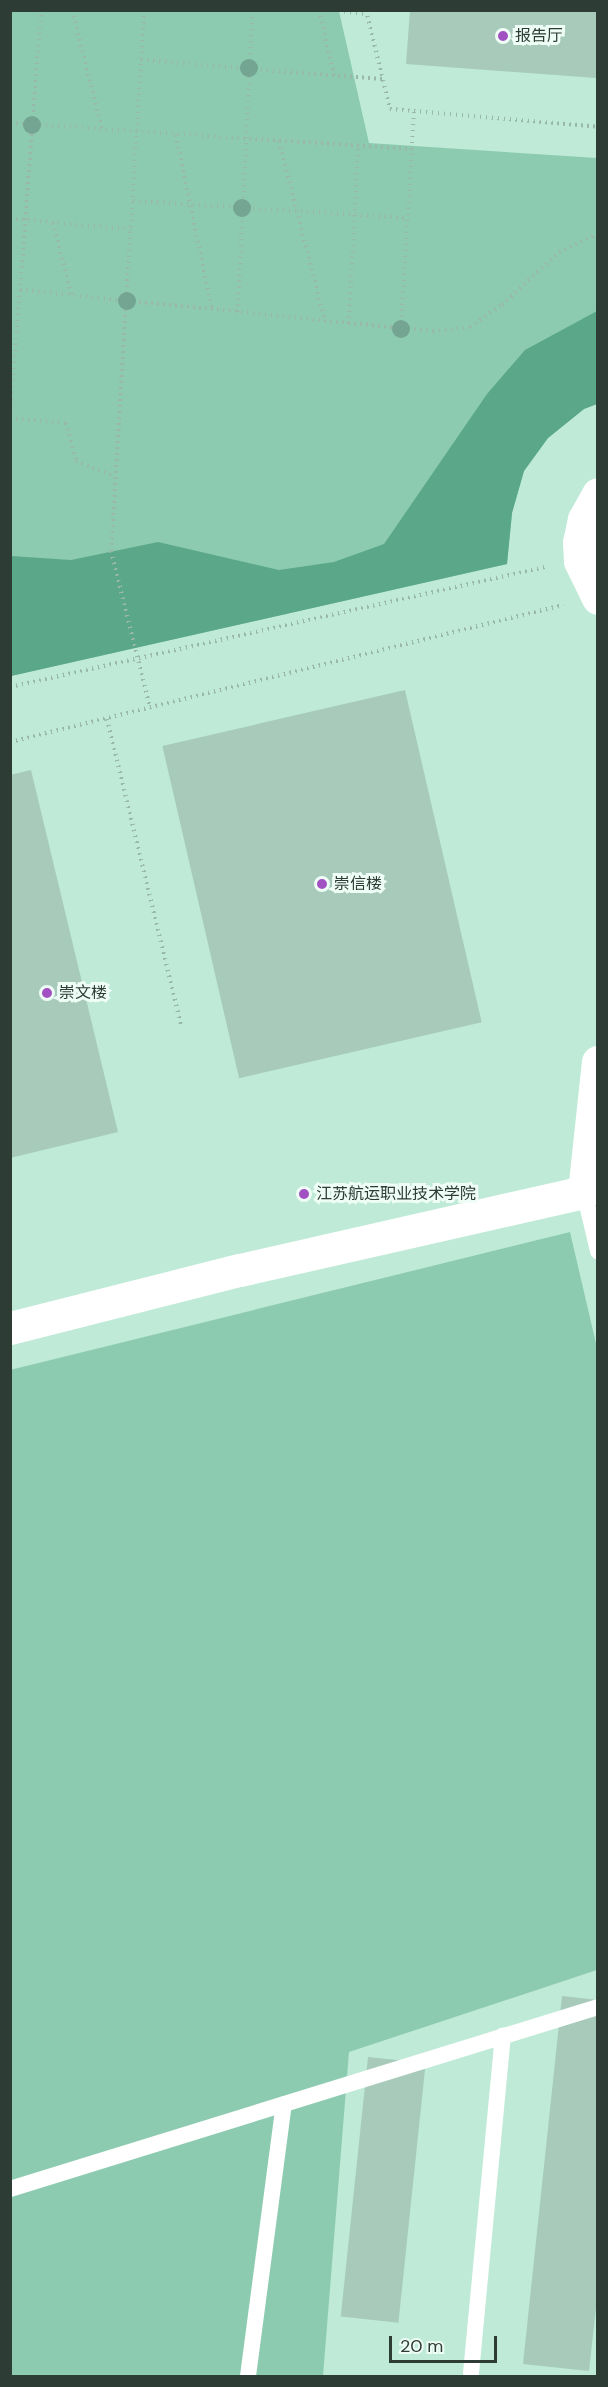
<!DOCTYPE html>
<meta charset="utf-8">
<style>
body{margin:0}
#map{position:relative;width:608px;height:2387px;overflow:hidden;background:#d1f6e6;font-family:"DM Sans","Noto Sans SC",sans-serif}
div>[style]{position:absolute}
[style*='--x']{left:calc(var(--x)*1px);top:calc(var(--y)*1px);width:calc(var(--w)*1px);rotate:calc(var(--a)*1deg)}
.built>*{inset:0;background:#beead7;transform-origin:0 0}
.green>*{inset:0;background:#8dcbb1}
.water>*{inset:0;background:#5aa789}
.building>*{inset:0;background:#a7cabb;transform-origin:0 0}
.path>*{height:4px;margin-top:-2px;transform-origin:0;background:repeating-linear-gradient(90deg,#99b7aa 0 1.5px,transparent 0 6px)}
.lane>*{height:16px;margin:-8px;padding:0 8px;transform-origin:8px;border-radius:8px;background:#fff}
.street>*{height:33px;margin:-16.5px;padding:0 16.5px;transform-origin:16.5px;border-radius:16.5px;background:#fff}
.trees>*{width:18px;height:18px;margin:-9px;border-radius:50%;background:#74a592}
.dots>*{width:16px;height:16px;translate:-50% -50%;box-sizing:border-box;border:3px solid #effdf7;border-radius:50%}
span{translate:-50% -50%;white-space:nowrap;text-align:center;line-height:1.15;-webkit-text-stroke:6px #effdf7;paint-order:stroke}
.poi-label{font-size:16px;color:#2d3c35}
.left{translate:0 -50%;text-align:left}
.frame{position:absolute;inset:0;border:12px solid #2d3c35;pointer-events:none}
.scale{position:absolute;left:389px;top:2336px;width:108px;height:27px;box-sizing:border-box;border:3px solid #2d3c35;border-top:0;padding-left:8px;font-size:18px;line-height:21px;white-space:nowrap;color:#2d3c35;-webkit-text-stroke:4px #effdf7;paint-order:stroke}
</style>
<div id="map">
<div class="built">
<div style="left:11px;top:11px;width:586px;height:2365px"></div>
</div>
<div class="green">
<div style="clip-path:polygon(10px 11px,339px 11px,369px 143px,597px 158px,597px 404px,584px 409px,548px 438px,524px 471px,512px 513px,507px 564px,11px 676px)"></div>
<div style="clip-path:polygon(570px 1232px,598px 1352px,597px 1970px,349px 2052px,323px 2376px,11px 2376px,10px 1370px)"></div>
</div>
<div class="water">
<div style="clip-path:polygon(597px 311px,597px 404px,584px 409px,548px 438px,524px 471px,512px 513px,507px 564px,11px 676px,11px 556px,71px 560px,158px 542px,279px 570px,334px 562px,384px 544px,487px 394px,525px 350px)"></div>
</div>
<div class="building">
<div style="clip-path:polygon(410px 10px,598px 10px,596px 78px,406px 64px)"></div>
<div style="left:405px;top:690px;width:341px;height:249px;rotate:77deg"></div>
<div style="clip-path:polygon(31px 770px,118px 1132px,10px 1158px,10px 775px)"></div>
<div style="clip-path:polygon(562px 1996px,598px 2000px,598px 2289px,589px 2371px,523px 2364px)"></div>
<div style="left:368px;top:2057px;width:58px;height:261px;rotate:6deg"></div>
</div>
<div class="path">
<div style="--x:72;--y:10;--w:123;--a:75.9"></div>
<div style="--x:144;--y:10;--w:542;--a:93.49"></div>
<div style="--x:111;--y:551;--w:162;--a:76"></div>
<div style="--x:319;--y:10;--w:67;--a:77"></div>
<div style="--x:332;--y:10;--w:35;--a:7"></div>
<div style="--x:366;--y:10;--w:102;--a:76.4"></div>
<div style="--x:390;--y:109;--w:209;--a:4.9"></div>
<div style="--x:141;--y:60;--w:242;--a:4.5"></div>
<div style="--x:10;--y:123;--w:403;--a:3.7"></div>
<div style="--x:176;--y:135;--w:179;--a:78.4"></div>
<div style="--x:279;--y:141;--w:186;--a:75.7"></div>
<div style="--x:133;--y:201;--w:276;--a:3.5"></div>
<div style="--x:10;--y:219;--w:121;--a:4.7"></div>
<div style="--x:53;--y:223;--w:75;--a:75.4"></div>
<div style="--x:20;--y:290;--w:415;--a:5.7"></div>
<div style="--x:433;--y:331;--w:37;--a:-6"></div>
<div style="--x:470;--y:327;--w:39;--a:-35"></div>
<div style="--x:502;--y:305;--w:78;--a:-42.9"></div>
<div style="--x:559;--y:252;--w:43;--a:-24.8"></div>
<div style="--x:238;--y:312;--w:302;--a:-87.3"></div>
<div style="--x:349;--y:324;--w:178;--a:-87.1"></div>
<div style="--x:401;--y:329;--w:218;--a:-86.6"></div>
<div style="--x:10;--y:417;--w:408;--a:-85.6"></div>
<div style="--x:10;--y:419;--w:56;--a:4.1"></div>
<div style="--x:66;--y:423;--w:39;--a:75"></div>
<div style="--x:76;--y:461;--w:41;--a:21.5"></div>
<div style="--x:10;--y:687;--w:548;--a:-12.64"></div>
<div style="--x:107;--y:719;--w:314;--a:76.4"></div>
<div style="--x:10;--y:742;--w:570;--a:-13.91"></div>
</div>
<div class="lane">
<div style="--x:588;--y:1191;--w:4;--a:166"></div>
<div style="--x:584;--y:1192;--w:61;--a:76.7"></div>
<div style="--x:10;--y:2189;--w:616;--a:-17.2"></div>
<div style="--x:471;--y:2373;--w:339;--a:-84.6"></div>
<div style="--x:248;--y:2376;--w:274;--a:-82.5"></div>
</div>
<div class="street">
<div style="--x:598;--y:494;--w:29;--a:119"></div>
<div style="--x:584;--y:519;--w:24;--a:102"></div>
<div style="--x:579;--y:542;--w:19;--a:87"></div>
<div style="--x:580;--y:561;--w:41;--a:64.1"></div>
<div style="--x:10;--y:1328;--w:237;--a:-14.2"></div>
<div style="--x:240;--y:1270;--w:353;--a:-12.8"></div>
<div style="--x:584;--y:1192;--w:131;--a:-83.9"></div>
</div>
<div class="trees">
<div style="left:249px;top:68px"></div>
<div style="left:32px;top:125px"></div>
<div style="left:242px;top:208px"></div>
<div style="left:127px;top:301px"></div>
<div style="left:401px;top:329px"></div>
</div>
<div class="dots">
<div style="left:503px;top:36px;background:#a251c2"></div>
<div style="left:322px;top:884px;background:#a251c2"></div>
<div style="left:47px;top:993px;background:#a251c2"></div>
<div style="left:304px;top:1194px;background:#a251c2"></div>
</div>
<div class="poi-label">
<span class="left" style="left:515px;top:36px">报告厅</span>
<span class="left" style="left:334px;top:884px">崇信楼</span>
<span class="left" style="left:59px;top:993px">崇文楼</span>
<span class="left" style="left:316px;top:1194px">江苏航运职业技术学院</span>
</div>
<div class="frame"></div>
<div class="scale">20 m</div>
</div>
